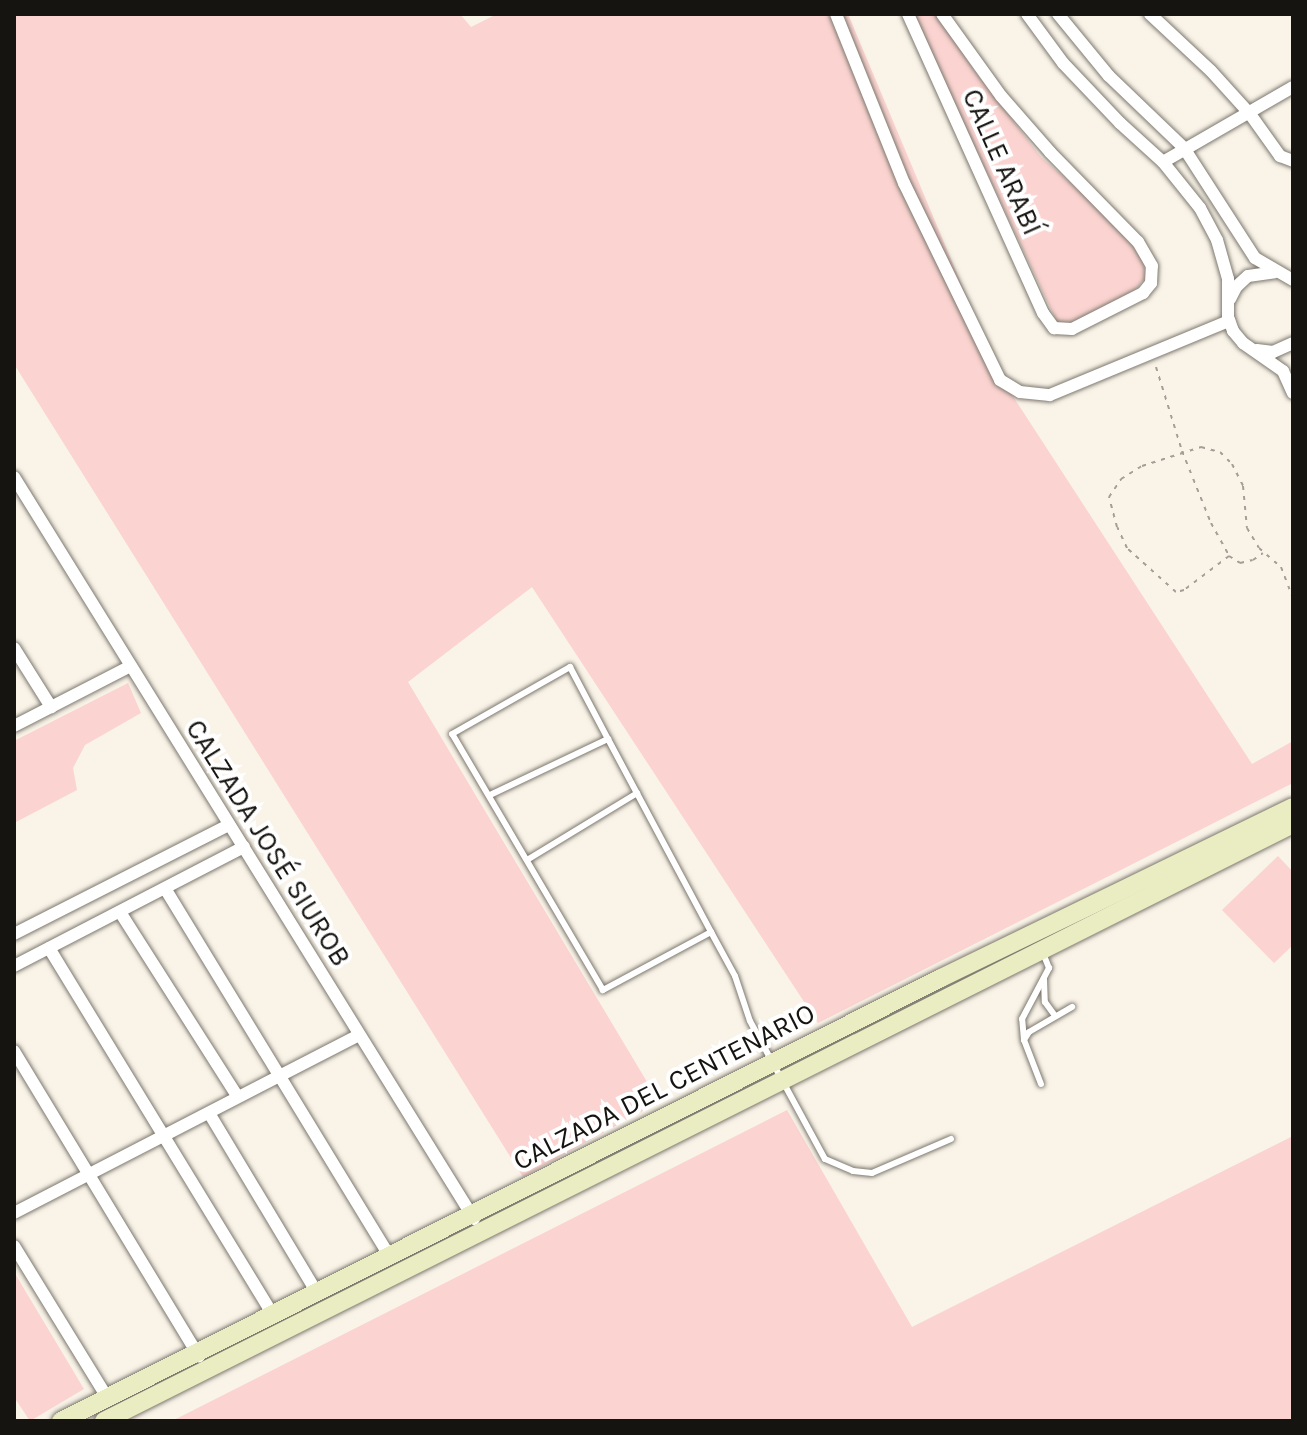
<!DOCTYPE html>
<meta charset="utf-8">
<style>
body{margin:0}
#map{position:relative;width:1307px;height:1435px;overflow:hidden;background:#f9f3e8;font-family:Karla,sans-serif}
div>[style]{position:absolute}
[style*='--x']{left:calc(var(--x)*1px);top:calc(var(--y)*1px);width:calc(var(--w)*1px);rotate:calc(var(--a)*1deg)}
.green>*{inset:0;background:#fbd3d0}
.path>*{height:2px;margin-top:-1px;transform-origin:0;background:repeating-linear-gradient(90deg,#a39f96 0 4px,transparent 0 10px)}
.roads{filter:drop-shadow(0 0 2px #7d786e) drop-shadow(0 0 2px #7d786e)}
.service>*{height:6px;margin:-3px;padding:0 3px;transform-origin:3px;border-radius:3px;background:#fff}
.minor>*{height:12px;margin:-6px;padding:0 6px;transform-origin:6px;border-radius:6px;background:#fff}
.secondary>*{height:18px;margin:-9px;padding:0 9px;transform-origin:9px;border-radius:9px;background:#eaecc1}
span{translate:-50% -50%;white-space:nowrap;text-align:center;line-height:1.15;-webkit-text-stroke:8px #fff;paint-order:stroke}
.street-label{font-size:28px;color:#161410}
.frame{position:absolute;inset:0;border:16px solid #161410;pointer-events:none}
</style>
<div id="map">
<div class="green">
<div style="clip-path:polygon(14px 14px,460px 14px,471px 27px,497px 14px,848px 14px,1001px 378px,1252px 764px,1293px 741px,1293px 783px,818px 1023px,532px 587px,408px 682px,659px 1102px,523px 1177px,14px 364px)"></div>
<div style="clip-path:polygon(913px 14px,938px 14px,973px 69px,1041px 157px,1092px 202px,1142px 256px,1146px 277px,1135px 290px,1071px 325px,1063px 326px,1056px 320px)"></div>
<div style="clip-path:polygon(128px 683px,141px 713px,85px 745px,73px 768px,77px 790px,14px 823px,14px 741px)"></div>
<div style="clip-path:polygon(1278px 856px,1293px 872px,1293px 945px,1274px 963px,1222px 910px)"></div>
<div style="clip-path:polygon(787px 1110px,912px 1327px,1293px 1136px,1293px 1421px,172px 1421px)"></div>
<div style="clip-path:polygon(14px 1272px,84px 1389px,30px 1421px,14px 1397px)"></div>
</div>
<div class="path">
<div style="--x:1156;--y:367;--w:88;--a:72.8"></div>
<div style="--x:1182;--y:451;--w:78;--a:68.1"></div>
<div style="--x:1211;--y:523;--w:38;--a:61"></div>
<div style="--x:1229;--y:556;--w:13;--a:32"></div>
<div style="--x:1240;--y:563;--w:13;--a:-13"></div>
<div style="--x:1253;--y:560;--w:12;--a:-35"></div>
<div style="--x:1229;--y:556;--w:56;--a:142.9"></div>
<div style="--x:1184;--y:590;--w:8;--a:166"></div>
<div style="--x:1176;--y:592;--w:66;--a:-138.1"></div>
<div style="--x:1127;--y:548;--w:23;--a:-115"></div>
<div style="--x:1117;--y:527;--w:31;--a:-105"></div>
<div style="--x:1109;--y:497;--w:22;--a:-56"></div>
<div style="--x:1121;--y:479;--w:25;--a:-32"></div>
<div style="--x:1142;--y:466;--w:62;--a:-17.9"></div>
<div style="--x:1201;--y:447;--w:20;--a:15"></div>
<div style="--x:1220;--y:452;--w:17;--a:45"></div>
<div style="--x:1232;--y:464;--w:25;--a:63"></div>
<div style="--x:1243;--y:486;--w:42;--a:84.6"></div>
<div style="--x:1247;--y:528;--w:23;--a:59"></div>
<div style="--x:1259;--y:548;--w:29;--a:41"></div>
<div style="--x:1281;--y:567;--w:34;--a:69"></div>
</div>
<div class="roads">
<div class="service">
<div style="--x:490;--y:795;--w:131;--a:-25.4"></div>
<div style="--x:527;--y:860;--w:129;--a:-31.3"></div>
<div style="--x:711;--y:932;--w:123;--a:151.8"></div>
<div style="--x:603;--y:990;--w:297;--a:-120.5"></div>
<div style="--x:452;--y:734;--w:136;--a:-29.6"></div>
<div style="--x:570;--y:667;--w:81;--a:62.2"></div>
<div style="--x:608;--y:739;--w:219;--a:61.9"></div>
<div style="--x:711;--y:932;--w:50;--a:61.4"></div>
<div style="--x:735;--y:976;--w:47;--a:71.6"></div>
<div style="--x:750;--y:1021;--w:157;--a:61.5"></div>
<div style="--x:825;--y:1159;--w:30;--a:23"></div>
<div style="--x:853;--y:1171;--w:19;--a:6"></div>
<div style="--x:872;--y:1173;--w:86;--a:-23.3"></div>
<div style="--x:1044;--y:979;--w:23;--a:88"></div>
<div style="--x:1045;--y:1002;--w:17;--a:54"></div>
<div style="--x:1024;--y:1040;--w:21;--a:-95"></div>
<div style="--x:1022;--y:1019;--w:58;--a:-62.1"></div>
<div style="--x:1049;--y:968;--w:16;--a:-112"></div>
<div style="--x:1041;--y:1084;--w:47;--a:-111.1"></div>
<div style="--x:1024;--y:1040;--w:9;--a:-58"></div>
<div style="--x:1029;--y:1032;--w:50;--a:-30.2"></div>
</div>
<div class="minor">
<div style="--x:836;--y:14;--w:182;--a:68.1"></div>
<div style="--x:904;--y:183;--w:219;--a:64"></div>
<div style="--x:1000;--y:380;--w:23;--a:31"></div>
<div style="--x:1020;--y:392;--w:30;--a:6"></div>
<div style="--x:1050;--y:395;--w:194;--a:-22.5"></div>
<div style="--x:908;--y:14;--w:328;--a:65.7"></div>
<div style="--x:1043;--y:313;--w:19;--a:54"></div>
<div style="--x:1054;--y:328;--w:18;--a:3"></div>
<div style="--x:1072;--y:329;--w:80;--a:-26.9"></div>
<div style="--x:1143;--y:293;--w:13;--a:-51"></div>
<div style="--x:1151;--y:283;--w:17;--a:-87"></div>
<div style="--x:1152;--y:266;--w:28;--a:-120"></div>
<div style="--x:1138;--y:242;--w:126;--a:-134.4"></div>
<div style="--x:1050;--y:152;--w:74;--a:-131.2"></div>
<div style="--x:1001;--y:96;--w:101;--a:-125.7"></div>
<div style="--x:1027;--y:14;--w:61;--a:53.7"></div>
<div style="--x:1063;--y:63;--w:83;--a:46.5"></div>
<div style="--x:1120;--y:123;--w:58;--a:42.2"></div>
<div style="--x:1163;--y:162;--w:59;--a:51.2"></div>
<div style="--x:1200;--y:208;--w:36;--a:62"></div>
<div style="--x:1217;--y:240;--w:41;--a:74.2"></div>
<div style="--x:1228;--y:279;--w:38;--a:90"></div>
<div style="--x:1228;--y:317;--w:15;--a:70"></div>
<div style="--x:1233;--y:331;--w:16;--a:50"></div>
<div style="--x:1243;--y:343;--w:49;--a:35"></div>
<div style="--x:1283;--y:371;--w:24;--a:66"></div>
<div style="--x:1058;--y:14;--w:80;--a:50.6"></div>
<div style="--x:1109;--y:76;--w:104;--a:43.8"></div>
<div style="--x:1184;--y:148;--w:131;--a:57.2"></div>
<div style="--x:1255;--y:258;--w:44;--a:30.1"></div>
<div style="--x:1150;--y:14;--w:83;--a:43.1"></div>
<div style="--x:1211;--y:71;--w:58;--a:47.8"></div>
<div style="--x:1250;--y:114;--w:52;--a:54.5"></div>
<div style="--x:1280;--y:156;--w:14;--a:21"></div>
<div style="--x:1163;--y:162;--w:150;--a:-30"></div>
<div style="--x:1230;--y:299;--w:13;--a:-63"></div>
<div style="--x:1236;--y:287;--w:16;--a:-43"></div>
<div style="--x:1248;--y:276;--w:27;--a:-8"></div>
<div style="--x:1257;--y:350;--w:16;--a:7"></div>
<div style="--x:1273;--y:352;--w:22;--a:-24"></div>
<div style="--x:14;--y:477;--w:873;--a:58.2"></div>
<div style="--x:14;--y:648;--w:70;--a:57.9"></div>
<div style="--x:14;--y:726;--w:129;--a:-27.2"></div>
<div style="--x:166;--y:890;--w:429;--a:58.6"></div>
<div style="--x:120;--y:912;--w:219;--a:57.5"></div>
<div style="--x:14;--y:934;--w:241;--a:-26.9"></div>
<div style="--x:49;--y:948;--w:428;--a:58.6"></div>
<div style="--x:14;--y:966;--w:259;--a:-27.4"></div>
<div style="--x:14;--y:1051;--w:357;--a:58.8"></div>
<div style="--x:209;--y:1113;--w:208;--a:59"></div>
<div style="--x:14;--y:1213;--w:388;--a:-27.3"></div>
<div style="--x:14;--y:1246;--w:180;--a:58.4"></div>
</div>
<div class="secondary">
<div style="--x:61;--y:1421;--w:985;--a:-26.72"></div>
<div style="--x:941;--y:978;--w:391;--a:-25.9"></div>
<div style="--x:104;--y:1421;--w:1330;--a:-26.66"></div>
</div>
</div>
<div class="street-label">
<span style="left:1002px;top:162px;rotate:66deg">CALLE ARABÍ</span>
<span style="left:268px;top:843px;rotate:58deg">CALZADA JOSÉ SIUROB</span>
<span style="left:664px;top:1087px;rotate:-27deg">CALZADA DEL CENTENARIO</span>
</div>
<div class="frame"></div>
</div>
